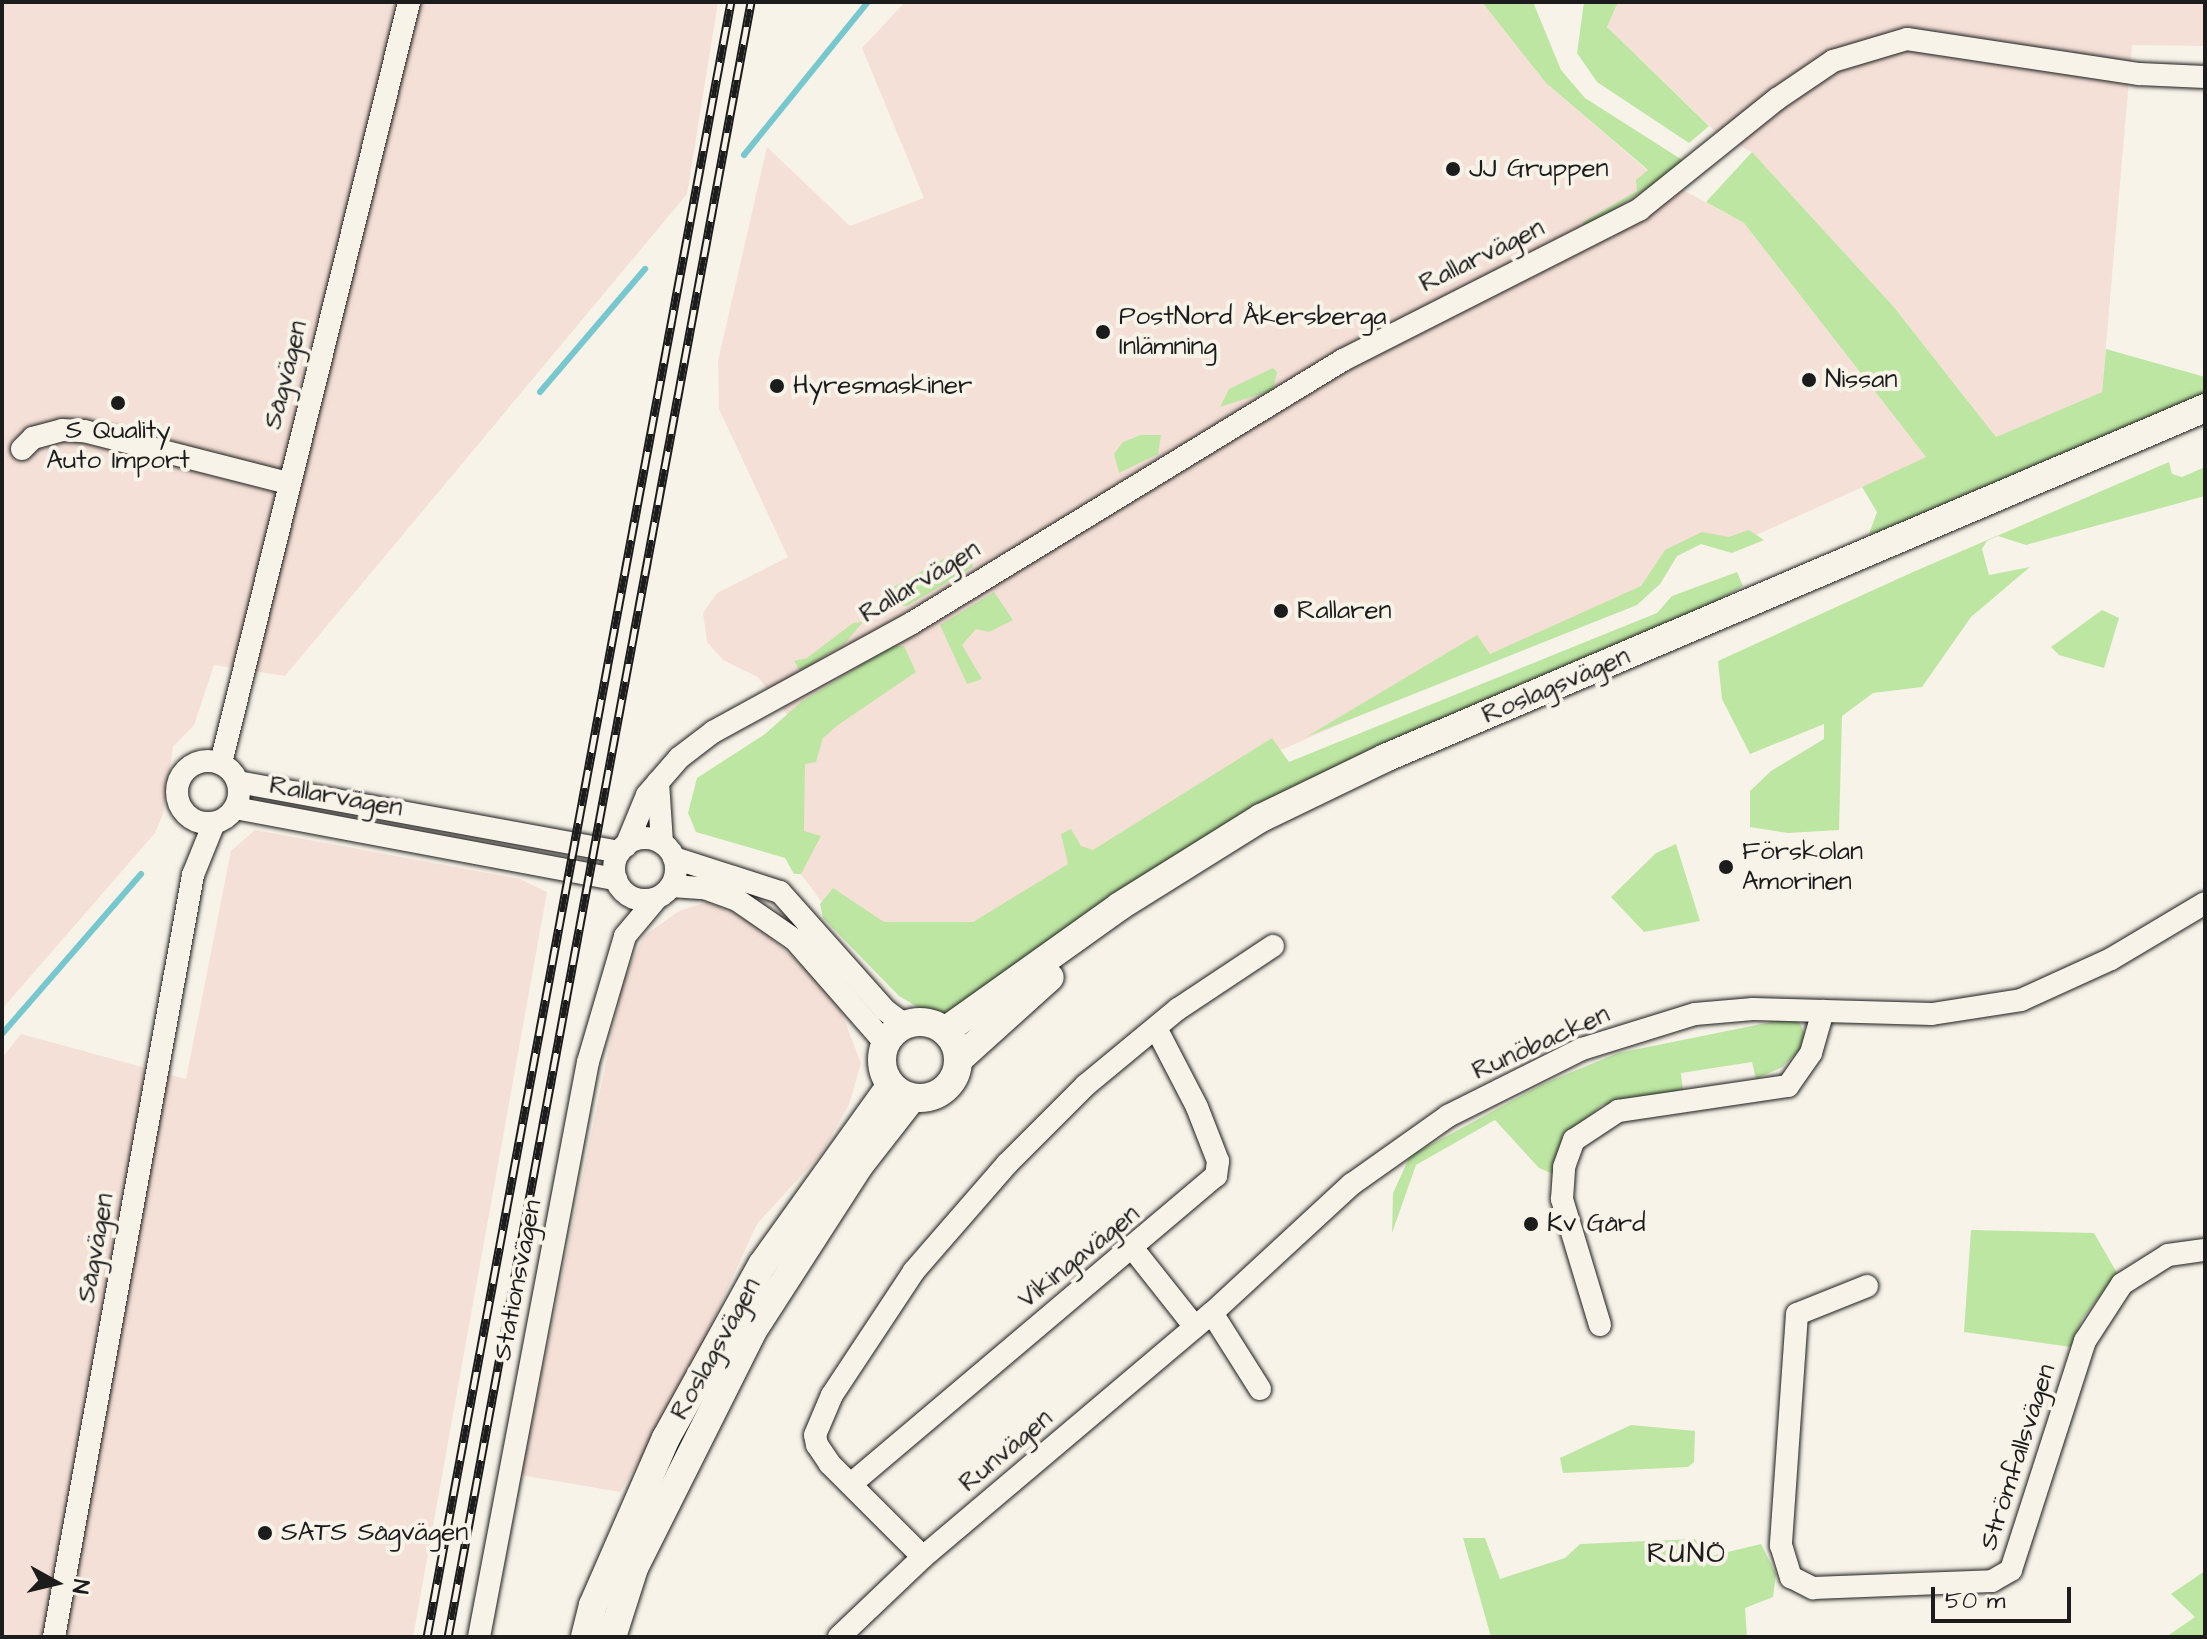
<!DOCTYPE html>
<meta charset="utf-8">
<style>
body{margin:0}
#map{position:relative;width:2207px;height:1639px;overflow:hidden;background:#f7f3e8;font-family:"Architects Daughter",sans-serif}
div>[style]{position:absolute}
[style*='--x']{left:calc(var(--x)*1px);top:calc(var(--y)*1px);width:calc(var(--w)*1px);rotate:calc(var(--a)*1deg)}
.built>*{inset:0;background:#f5e0d7}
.green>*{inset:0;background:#bde6a2}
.stream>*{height:6px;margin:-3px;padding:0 3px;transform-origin:3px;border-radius:3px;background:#77c8ce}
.roads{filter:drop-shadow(0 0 2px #1c1c1c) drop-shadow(0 0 2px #1c1c1c)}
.minor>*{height:22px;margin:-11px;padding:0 11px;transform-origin:11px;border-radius:11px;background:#f7f3e8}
.minor>.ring{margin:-11px;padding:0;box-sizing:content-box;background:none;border:22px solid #f7f3e8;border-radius:50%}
.major>*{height:28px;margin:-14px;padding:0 14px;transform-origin:14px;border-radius:14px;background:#f7f3e8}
.major>.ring{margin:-14px;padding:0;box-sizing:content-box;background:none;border:28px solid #f7f3e8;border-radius:50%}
.rail>*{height:9px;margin-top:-4.5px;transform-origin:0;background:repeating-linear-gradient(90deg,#f7f3e8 0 18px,#1c1c1c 0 36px);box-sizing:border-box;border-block:2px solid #1c1c1c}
.dots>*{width:22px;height:22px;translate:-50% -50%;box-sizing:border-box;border:4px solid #f7f3e8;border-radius:50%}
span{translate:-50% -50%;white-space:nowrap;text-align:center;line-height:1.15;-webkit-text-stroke:8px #f7f3e8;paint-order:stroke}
.poi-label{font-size:26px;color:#1c1c1c}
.left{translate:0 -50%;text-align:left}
.street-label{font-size:26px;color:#1c1c1c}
.neighbourhood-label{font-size:28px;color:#1c1c1c;letter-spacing:2px}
.frame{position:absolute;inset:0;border:4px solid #1c1c1c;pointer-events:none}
.north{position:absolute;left:16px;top:1543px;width:80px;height:80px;-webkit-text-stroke:6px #f7f3e8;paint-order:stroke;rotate:98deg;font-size:22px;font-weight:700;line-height:32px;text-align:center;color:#1c1c1c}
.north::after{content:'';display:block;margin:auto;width:28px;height:36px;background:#1c1c1c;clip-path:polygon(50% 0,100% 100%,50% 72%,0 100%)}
.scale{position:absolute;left:1931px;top:1587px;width:140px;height:36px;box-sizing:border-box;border:4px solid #1c1c1c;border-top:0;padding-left:10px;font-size:24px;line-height:28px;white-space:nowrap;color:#1c1c1c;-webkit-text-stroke:6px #f7f3e8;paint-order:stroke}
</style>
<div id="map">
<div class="built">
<div style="clip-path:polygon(2px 2px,718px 2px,687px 194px,285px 676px,214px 665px,194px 725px,173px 747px,163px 814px,155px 833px,2px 1009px)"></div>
<div style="clip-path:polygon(905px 2px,1482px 2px,1546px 83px,1648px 171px,1744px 223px,1927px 458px,1723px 550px,1701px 544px,1677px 556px,1660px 584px,1240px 768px,899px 976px,821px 901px,780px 846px,789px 717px,758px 677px,723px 660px,707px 642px,703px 613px,717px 593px,788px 557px,719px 409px,718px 361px,767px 147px,850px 226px,924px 198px,862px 48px)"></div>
<div style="clip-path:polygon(1618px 2px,2205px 2px,2205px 46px,2132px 45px,2102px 392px,1996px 437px,1893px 306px,1752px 152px,1719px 135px,1607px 27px)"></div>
<div style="clip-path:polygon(255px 830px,520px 879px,547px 892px,413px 1637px,2px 1637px,2px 1058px,21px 1034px,186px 1079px,231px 851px)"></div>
<div style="clip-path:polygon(707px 902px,752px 921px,835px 996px,861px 1063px,849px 1105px,820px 1155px,757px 1224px,679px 1394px,620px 1492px,521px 1475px,623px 980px,644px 936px,679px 911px)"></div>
</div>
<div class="green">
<div style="clip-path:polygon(1482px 2px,1533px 2px,1561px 70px,1585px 98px,1687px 163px,1585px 228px,1583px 222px,1637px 191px,1636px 180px,1648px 170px,1546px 83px)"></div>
<div style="clip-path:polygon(1584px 2px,1618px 2px,1607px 27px,1709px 126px,1689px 143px,1597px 82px,1577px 53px)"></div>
<div style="clip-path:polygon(1752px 152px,1893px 306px,1996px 437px,2102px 392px,2106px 349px,2205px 377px,2205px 399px,1903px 530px,1869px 534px,1877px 512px,1862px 487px,1926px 457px,1744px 223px,1706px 202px)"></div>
<div style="clip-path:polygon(1273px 368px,1277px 372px,1273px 390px,1220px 407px,1229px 389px)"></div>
<div style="clip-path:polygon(1141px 435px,1161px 435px,1158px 454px,1119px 473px,1114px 454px,1123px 442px)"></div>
<div style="clip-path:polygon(2169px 462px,2172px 474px,2182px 477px,2205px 467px,2205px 496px,2026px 545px,1998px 536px,1987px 541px,1982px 549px,1989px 575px,2030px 567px,1971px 617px,1922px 687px,1873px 693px,1842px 716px,1839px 830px,1788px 833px,1750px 827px,1750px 791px,1771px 771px,1824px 739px,1824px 724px,1750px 754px,1722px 699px,1718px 661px,1913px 572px)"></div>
<div style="clip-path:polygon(1749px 530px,1764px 540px,1732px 553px,1701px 544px,1677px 556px,1660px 584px,1637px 605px,1306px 737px,1477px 635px,1490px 654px,1641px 586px,1665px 550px,1702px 532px,1729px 537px)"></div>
<div style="clip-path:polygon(970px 544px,973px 567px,907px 606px,890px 604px,890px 589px)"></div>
<div style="clip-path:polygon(1737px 572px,1743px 586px,1671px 627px,1220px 830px,1110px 896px,940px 1020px,899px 996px,823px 918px,820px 904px,833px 888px,884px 922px,973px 922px,1068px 864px,1061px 834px,1071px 829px,1081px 846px,1093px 850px,1272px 738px,1289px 762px,1657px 613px,1672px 596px)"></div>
<div style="clip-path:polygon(994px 592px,1013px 620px,989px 632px,976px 629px,962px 645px,982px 679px,967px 684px,940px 625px)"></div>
<div style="clip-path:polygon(2102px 610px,2119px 618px,2104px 668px,2059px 655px,2051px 647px)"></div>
<div style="clip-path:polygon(863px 622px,844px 644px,800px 671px,794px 661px,807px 658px,853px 623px)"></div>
<div style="clip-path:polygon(892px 646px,904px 646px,916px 672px,838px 725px,823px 738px,816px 762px,805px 764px,804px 831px,821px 836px,801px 874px,794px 874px,785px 858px,696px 832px,688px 813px,697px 778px,765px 734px,801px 702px)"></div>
<div style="clip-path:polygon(1676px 844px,1700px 921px,1644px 932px,1611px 897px,1656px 853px)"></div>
<div style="clip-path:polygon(1786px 1019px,1800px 1023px,1808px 1042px,1782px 1067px,1756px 1079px,1752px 1062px,1681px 1073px,1683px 1091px,1602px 1105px,1575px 1129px,1553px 1174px,1539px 1168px,1495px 1120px,1416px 1165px,1392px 1233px,1393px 1193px,1410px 1156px,1543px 1084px,1618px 1053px)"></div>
<div style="clip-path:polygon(1971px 1230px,2094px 1233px,2117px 1273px,2082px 1319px,2071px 1347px,1964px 1332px)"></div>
<div style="clip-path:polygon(1631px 1425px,1695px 1431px,1694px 1462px,1688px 1467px,1563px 1473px,1560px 1458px)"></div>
<div style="clip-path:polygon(1463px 1538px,1485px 1538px,1500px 1579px,1565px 1558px,1580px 1544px,1695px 1539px,1707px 1557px,1761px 1544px,1776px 1574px,1773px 1597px,1745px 1608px,1747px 1637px,1491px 1637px)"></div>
<div style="clip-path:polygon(2205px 1571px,2205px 1637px,2166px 1637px,2195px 1617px,2171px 1594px)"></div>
</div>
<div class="stream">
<div style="--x:744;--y:155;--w:197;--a:-51"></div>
<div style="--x:540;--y:392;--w:162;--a:-49.5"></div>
<div style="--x:2;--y:1034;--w:212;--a:-49"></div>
</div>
<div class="roads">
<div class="minor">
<div style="--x:22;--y:449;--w:16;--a:-45"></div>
<div style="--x:33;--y:438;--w:30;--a:-15"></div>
<div style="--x:62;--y:430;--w:22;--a:3"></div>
<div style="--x:84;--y:431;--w:211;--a:14.3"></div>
<div class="ring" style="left:177px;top:761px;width:40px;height:40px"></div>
<div style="--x:221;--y:763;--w:784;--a:-76.12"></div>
<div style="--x:238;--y:782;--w:388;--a:10.4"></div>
<div style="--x:658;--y:782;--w:61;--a:86.2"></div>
<div style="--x:235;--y:808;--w:388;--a:10.6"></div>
<div class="ring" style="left:614px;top:838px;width:40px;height:40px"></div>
<div style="--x:626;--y:846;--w:55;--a:-67.6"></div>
<div style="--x:647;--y:795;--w:49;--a:-49.1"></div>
<div style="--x:679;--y:758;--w:43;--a:-37.4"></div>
<div style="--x:713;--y:732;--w:227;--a:-28.7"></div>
<div style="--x:912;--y:623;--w:505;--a:-31.39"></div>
<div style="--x:1343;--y:360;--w:333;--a:-26.9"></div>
<div style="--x:1640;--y:209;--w:176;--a:-38.8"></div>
<div style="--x:1777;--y:99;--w:68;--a:-34.2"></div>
<div style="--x:1833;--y:61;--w:77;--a:-16.6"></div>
<div style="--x:1907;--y:39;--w:235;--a:8.6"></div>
<div style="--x:2139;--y:74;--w:66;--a:2.6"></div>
<div style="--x:674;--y:858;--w:111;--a:17.8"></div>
<div style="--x:780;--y:892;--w:158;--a:48.3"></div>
<div style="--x:885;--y:1010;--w:25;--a:37"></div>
<div style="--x:672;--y:886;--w:32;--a:4"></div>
<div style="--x:704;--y:888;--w:35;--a:20"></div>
<div style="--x:737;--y:900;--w:70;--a:34.6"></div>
<div style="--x:795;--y:940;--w:138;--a:48.8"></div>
<div style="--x:1134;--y:1250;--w:98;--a:51.6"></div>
<div style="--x:1867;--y:1286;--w:75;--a:158.2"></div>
<div style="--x:1797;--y:1314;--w:232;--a:94"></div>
<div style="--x:1781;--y:1545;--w:34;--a:73"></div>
<div style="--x:1791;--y:1577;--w:25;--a:27"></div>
<div style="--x:1813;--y:1588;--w:179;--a:-2.2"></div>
<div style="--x:1992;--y:1581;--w:22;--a:-30"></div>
<div style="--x:2011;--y:1570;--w:241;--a:-72.1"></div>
<div style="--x:2085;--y:1341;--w:68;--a:-57"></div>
<div style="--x:2122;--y:1284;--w:54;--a:-32.2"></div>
<div style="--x:2168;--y:1255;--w:37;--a:-8"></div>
<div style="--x:1212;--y:1313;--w:90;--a:57.7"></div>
<div style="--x:1600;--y:1325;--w:132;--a:-106.8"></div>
<div style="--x:1562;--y:1199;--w:32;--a:-86"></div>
<div style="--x:1564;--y:1167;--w:29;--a:-70"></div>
<div style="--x:1574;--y:1140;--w:53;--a:-33.4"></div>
<div style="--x:1618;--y:1111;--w:172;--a:-8.4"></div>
<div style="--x:1788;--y:1086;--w:40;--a:-55.1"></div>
<div style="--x:1811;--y:1053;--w:44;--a:-74.1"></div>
<div style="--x:851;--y:1484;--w:478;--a:-40.2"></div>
<div style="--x:1216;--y:1176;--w:15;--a:-82"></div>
<div style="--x:1218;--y:1161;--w:58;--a:-111.3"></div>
<div style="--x:1197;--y:1107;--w:89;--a:-117.4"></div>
<div style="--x:923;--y:1557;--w:132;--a:-135"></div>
<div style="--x:830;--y:1464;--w:23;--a:-124"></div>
<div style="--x:817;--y:1445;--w:10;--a:-101"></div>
<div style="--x:815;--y:1435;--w:43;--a:-67"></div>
<div style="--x:832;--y:1395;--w:149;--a:-56.5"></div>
<div style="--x:914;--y:1271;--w:142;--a:-49"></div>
<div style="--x:1007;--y:1164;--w:112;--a:-45"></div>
<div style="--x:1086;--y:1085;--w:119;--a:-39.6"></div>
<div style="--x:1178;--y:1009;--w:114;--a:-33.6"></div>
<div style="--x:54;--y:1637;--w:775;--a:-79.66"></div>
<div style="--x:193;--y:875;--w:56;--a:-68"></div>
<div style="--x:479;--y:1637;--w:585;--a:-79.27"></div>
<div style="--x:588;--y:1062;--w:131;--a:-73.6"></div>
<div style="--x:625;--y:936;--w:48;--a:-50"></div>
<div style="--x:839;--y:1637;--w:116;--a:-43.6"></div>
<div style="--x:923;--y:1557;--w:378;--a:-40.2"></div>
<div style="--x:1212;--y:1313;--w:190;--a:-42.7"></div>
<div style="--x:1352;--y:1184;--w:118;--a:-35.3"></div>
<div style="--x:1448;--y:1116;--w:150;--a:-26.6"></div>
<div style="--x:1582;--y:1049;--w:118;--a:-17.2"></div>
<div style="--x:1695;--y:1014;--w:58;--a:-4.9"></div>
<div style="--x:1753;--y:1009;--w:179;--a:1.6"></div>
<div style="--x:1932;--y:1014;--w:90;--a:-8.9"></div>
<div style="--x:2021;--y:1000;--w:99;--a:-24.5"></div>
<div style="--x:2111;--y:959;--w:109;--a:-30.8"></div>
</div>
<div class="major">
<div class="ring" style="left:882px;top:1022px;width:48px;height:48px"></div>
<div style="--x:945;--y:1031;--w:215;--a:-35.5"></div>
<div style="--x:1120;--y:906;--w:166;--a:-32"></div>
<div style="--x:1261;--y:818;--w:138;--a:-25.8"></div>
<div style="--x:1385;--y:758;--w:892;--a:-23.11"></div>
<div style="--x:959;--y:1059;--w:122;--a:-42"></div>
<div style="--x:585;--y:1637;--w:33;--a:-76"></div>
<div style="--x:593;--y:1605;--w:182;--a:-66.4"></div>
<div style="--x:666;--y:1438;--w:198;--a:-61"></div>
<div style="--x:762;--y:1265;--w:221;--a:-54.4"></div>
<div style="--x:612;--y:1637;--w:72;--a:-72.3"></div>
<div style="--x:634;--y:1568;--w:264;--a:-63.4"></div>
<div style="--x:752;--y:1332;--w:197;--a:-57.2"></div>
<div style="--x:859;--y:1166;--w:86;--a:-52.1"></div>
</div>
</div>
<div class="rail">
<div style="--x:427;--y:1637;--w:1663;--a:-79.47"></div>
<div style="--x:448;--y:1637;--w:1663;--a:-79.5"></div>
</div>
<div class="dots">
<div style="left:1453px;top:169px;background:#1c1c1c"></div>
<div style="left:1103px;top:332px;background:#1c1c1c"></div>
<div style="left:1809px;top:380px;background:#1c1c1c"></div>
<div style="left:777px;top:386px;background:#1c1c1c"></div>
<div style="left:118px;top:403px;background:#1c1c1c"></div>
<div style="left:1281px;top:611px;background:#1c1c1c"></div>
<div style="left:1726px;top:867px;background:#1c1c1c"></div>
<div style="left:1531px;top:1224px;background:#1c1c1c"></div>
<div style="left:265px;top:1533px;background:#1c1c1c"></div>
</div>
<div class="poi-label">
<span class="left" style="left:1469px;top:169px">JJ Gruppen</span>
<span class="left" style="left:1119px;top:332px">PostNord Åkersberga<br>Inlämning</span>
<span class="left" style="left:1825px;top:380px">Nissan</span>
<span class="left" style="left:793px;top:386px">Hyresmaskiner</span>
<span style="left:118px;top:446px">S Quality<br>Auto Import</span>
<span class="left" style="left:1297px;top:611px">Rallaren</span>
<span class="left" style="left:1742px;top:867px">Förskolan<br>Amorinen</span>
<span class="left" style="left:1547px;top:1224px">Kv Gård</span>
<span class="left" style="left:281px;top:1533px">SATS Sågvägen</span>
</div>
<div class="street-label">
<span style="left:1482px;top:256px;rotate:-26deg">Rallarvägen</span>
<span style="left:286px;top:375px;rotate:-76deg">Sågvägen</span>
<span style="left:920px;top:582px;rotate:-31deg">Rallarvägen</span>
<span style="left:1556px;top:686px;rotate:-23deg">Roslagsvägen</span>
<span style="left:336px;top:797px;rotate:10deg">Rallarvägen</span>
<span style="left:1541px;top:1043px;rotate:-24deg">Runöbacken</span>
<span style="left:96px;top:1248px;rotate:-80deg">Sågvägen</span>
<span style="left:1079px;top:1257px;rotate:-39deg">Vikingavägen</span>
<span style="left:518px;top:1280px;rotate:-79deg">Stationsvägen</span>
<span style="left:716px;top:1349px;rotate:-61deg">Roslagsvägen</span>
<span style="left:1006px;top:1451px;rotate:-40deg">Runvägen</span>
<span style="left:2018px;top:1457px;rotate:-72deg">Strömfallsvägen</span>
</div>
<div class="neighbourhood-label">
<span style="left:1687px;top:1554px">RUNÖ</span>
</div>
<div class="frame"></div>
<div class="north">N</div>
<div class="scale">50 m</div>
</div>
